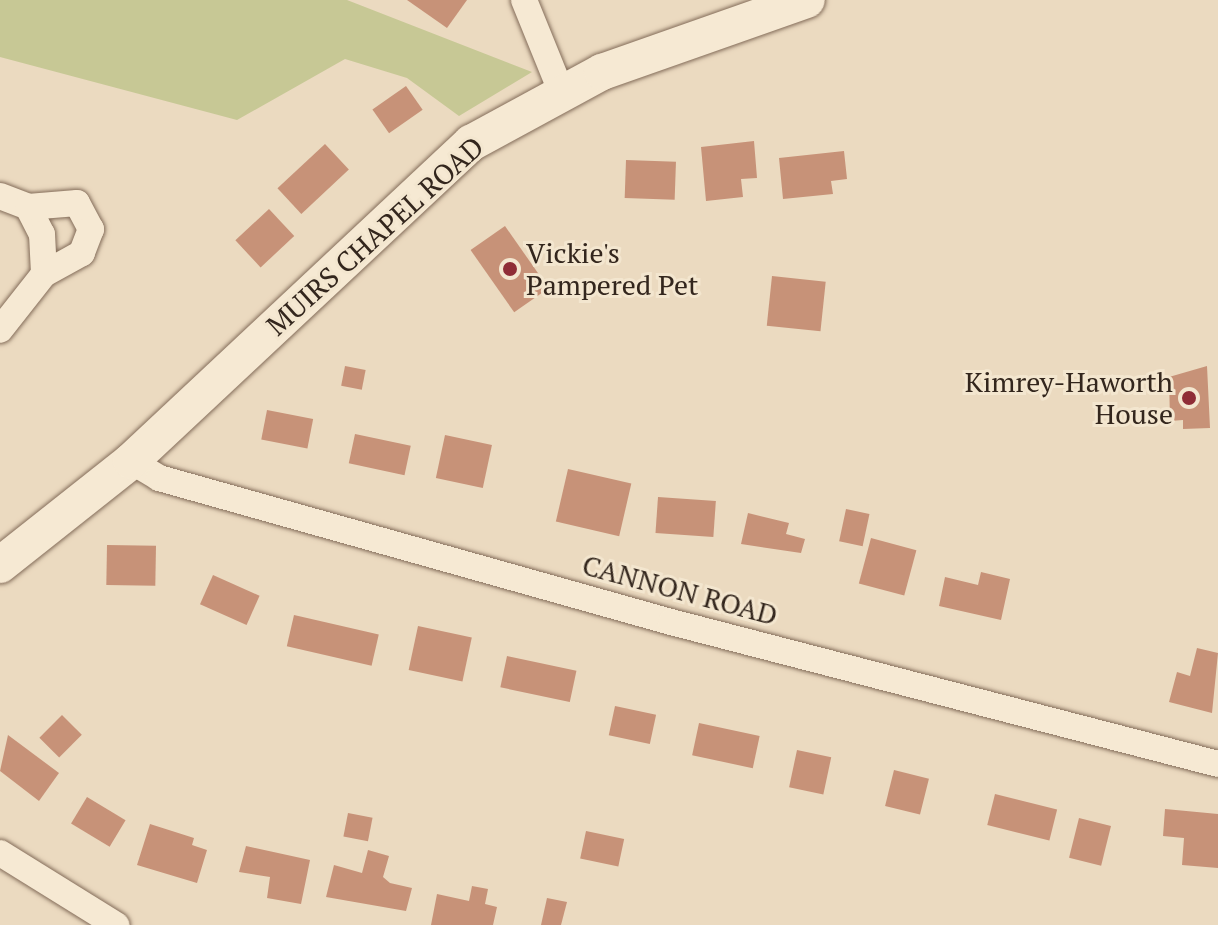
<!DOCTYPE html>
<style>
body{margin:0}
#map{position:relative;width:1218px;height:925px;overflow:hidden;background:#ebdac0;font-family:"PT Serif",serif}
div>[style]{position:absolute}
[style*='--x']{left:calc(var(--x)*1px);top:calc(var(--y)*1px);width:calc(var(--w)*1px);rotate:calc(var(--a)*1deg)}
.green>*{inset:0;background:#c7c895}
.building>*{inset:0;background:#c79278;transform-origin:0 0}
.roads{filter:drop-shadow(0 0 2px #836c59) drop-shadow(0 0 2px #836c59)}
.minor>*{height:26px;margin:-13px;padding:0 13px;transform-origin:13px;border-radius:13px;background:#f6e9d3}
.secondary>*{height:36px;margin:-18px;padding:0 18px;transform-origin:18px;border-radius:18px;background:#f6e9d3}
.dots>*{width:22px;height:22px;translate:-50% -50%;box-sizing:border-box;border:4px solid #f3e6cf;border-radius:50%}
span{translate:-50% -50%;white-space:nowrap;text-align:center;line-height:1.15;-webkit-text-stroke:6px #f3e6cf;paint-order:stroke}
.street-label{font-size:28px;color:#33261d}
.poi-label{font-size:28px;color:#33261d}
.left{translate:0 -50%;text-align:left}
.right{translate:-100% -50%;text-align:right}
</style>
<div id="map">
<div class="green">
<div style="clip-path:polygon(0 0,347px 0,532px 72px,459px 116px,407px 78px,345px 59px,237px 120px,0 57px)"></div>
</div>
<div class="building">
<div style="clip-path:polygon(407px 0,467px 0,447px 28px)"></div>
<div style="left:406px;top:86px;width:29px;height:41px;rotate:55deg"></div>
<div style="clip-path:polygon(754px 141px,757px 178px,741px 179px,743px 197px,706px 201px,701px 147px)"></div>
<div style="left:325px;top:144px;width:35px;height:65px;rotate:47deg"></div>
<div style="clip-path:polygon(844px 151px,847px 179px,831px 181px,833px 194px,783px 199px,779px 158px)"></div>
<div style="left:626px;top:160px;width:50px;height:38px;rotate:2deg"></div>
<div style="left:269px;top:209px;width:37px;height:46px;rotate:47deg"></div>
<div style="left:505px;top:226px;width:76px;height:42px;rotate:55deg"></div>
<div style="left:772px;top:276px;width:54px;height:50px;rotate:6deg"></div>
<div style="left:345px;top:366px;width:21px;height:20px;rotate:11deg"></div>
<div style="clip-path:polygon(1207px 366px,1210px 428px,1183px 429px,1183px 420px,1170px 421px,1169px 377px)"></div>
<div style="left:267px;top:410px;width:47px;height:30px;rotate:11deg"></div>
<div style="left:355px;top:434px;width:57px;height:30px;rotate:12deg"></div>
<div style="left:445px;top:435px;width:48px;height:44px;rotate:12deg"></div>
<div style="left:568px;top:469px;width:65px;height:54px;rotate:13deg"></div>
<div style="left:658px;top:497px;width:58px;height:36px;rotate:4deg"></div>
<div style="left:846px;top:509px;width:24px;height:33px;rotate:12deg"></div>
<div style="clip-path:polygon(748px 513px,789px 523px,786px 534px,805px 539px,801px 553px,741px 544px)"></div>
<div style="left:871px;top:538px;width:47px;height:47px;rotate:15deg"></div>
<div style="left:107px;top:545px;width:49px;height:40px;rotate:1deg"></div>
<div style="clip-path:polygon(981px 572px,1010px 579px,1001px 620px,939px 606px,945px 577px,978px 585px)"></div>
<div style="left:213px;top:575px;width:51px;height:32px;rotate:24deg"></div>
<div style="left:294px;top:615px;width:87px;height:32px;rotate:13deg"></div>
<div style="left:418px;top:626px;width:55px;height:45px;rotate:12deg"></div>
<div style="clip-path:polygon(1197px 648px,1218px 653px,1212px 713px,1169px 702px,1177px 672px,1190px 676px)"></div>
<div style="left:507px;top:656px;width:71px;height:32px;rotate:12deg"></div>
<div style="left:615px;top:706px;width:42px;height:30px;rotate:12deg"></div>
<div style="left:62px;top:715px;width:28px;height:32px;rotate:45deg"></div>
<div style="left:699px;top:723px;width:62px;height:33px;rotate:12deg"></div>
<div style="clip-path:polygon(8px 735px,59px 773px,39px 801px,0 771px)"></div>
<div style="left:797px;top:750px;width:35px;height:38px;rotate:12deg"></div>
<div style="left:894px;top:770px;width:36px;height:37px;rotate:14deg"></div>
<div style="left:995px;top:794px;width:64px;height:32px;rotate:14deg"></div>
<div style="left:87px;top:797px;width:45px;height:31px;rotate:31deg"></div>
<div style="clip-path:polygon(1165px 809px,1218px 814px,1218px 868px,1182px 865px,1184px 838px,1163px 836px)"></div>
<div style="left:348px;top:813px;width:25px;height:24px;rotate:11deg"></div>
<div style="left:1079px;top:818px;width:33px;height:41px;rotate:14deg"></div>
<div style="clip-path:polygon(150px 824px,194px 838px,192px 845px,207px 850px,197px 883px,137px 865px)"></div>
<div style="left:586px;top:831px;width:39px;height:28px;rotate:12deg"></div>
<div style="clip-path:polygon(246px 846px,310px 860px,301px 904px,267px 898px,270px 877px,239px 872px)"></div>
<div style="clip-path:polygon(368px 850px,389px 856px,383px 877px,390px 883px,412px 888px,406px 911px,326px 897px,334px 865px,362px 873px)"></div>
<div style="clip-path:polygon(472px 886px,488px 889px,485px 904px,497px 907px,493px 925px,431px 925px,437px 894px,469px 901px)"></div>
<div style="clip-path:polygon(547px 898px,567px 902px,561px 925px,541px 925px)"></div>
</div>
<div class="roads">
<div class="minor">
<div style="--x:524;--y:0;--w:98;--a:67.9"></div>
<div style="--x:0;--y:196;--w:30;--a:21"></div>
<div style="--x:28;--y:207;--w:30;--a:63"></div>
<div style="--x:42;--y:234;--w:40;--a:87.1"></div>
<div style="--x:44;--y:274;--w:71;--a:128.2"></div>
<div style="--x:28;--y:207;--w:49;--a:-4.7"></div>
<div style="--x:77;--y:203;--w:30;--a:62"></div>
<div style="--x:91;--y:229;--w:26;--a:111"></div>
<div style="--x:82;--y:253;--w:43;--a:151.1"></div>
<div style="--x:131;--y:461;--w:33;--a:31"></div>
<div style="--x:159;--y:478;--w:532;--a:15.71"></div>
<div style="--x:671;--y:622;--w:565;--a:14.55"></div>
<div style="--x:0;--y:853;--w:137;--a:31.8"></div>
</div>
<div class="secondary">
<div style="--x:0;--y:565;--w:167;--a:-38.4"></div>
<div style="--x:131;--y:461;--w:466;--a:-43.1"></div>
<div style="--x:471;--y:143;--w:149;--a:-28.5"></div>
<div style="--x:602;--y:72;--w:217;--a:-19.4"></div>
</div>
</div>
<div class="dots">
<div style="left:510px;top:269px;background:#8f2d36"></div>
<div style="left:1189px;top:398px;background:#8f2d36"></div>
</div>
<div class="street-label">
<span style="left:375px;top:236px;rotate:-42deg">MUIRS CHAPEL ROAD</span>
<span style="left:680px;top:590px;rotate:15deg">CANNON ROAD</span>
</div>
<div class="poi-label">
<span class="left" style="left:526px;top:269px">Vickie's<br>Pampered Pet</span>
<span class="right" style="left:1173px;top:398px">Kimrey-Haworth<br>House</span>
</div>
</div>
